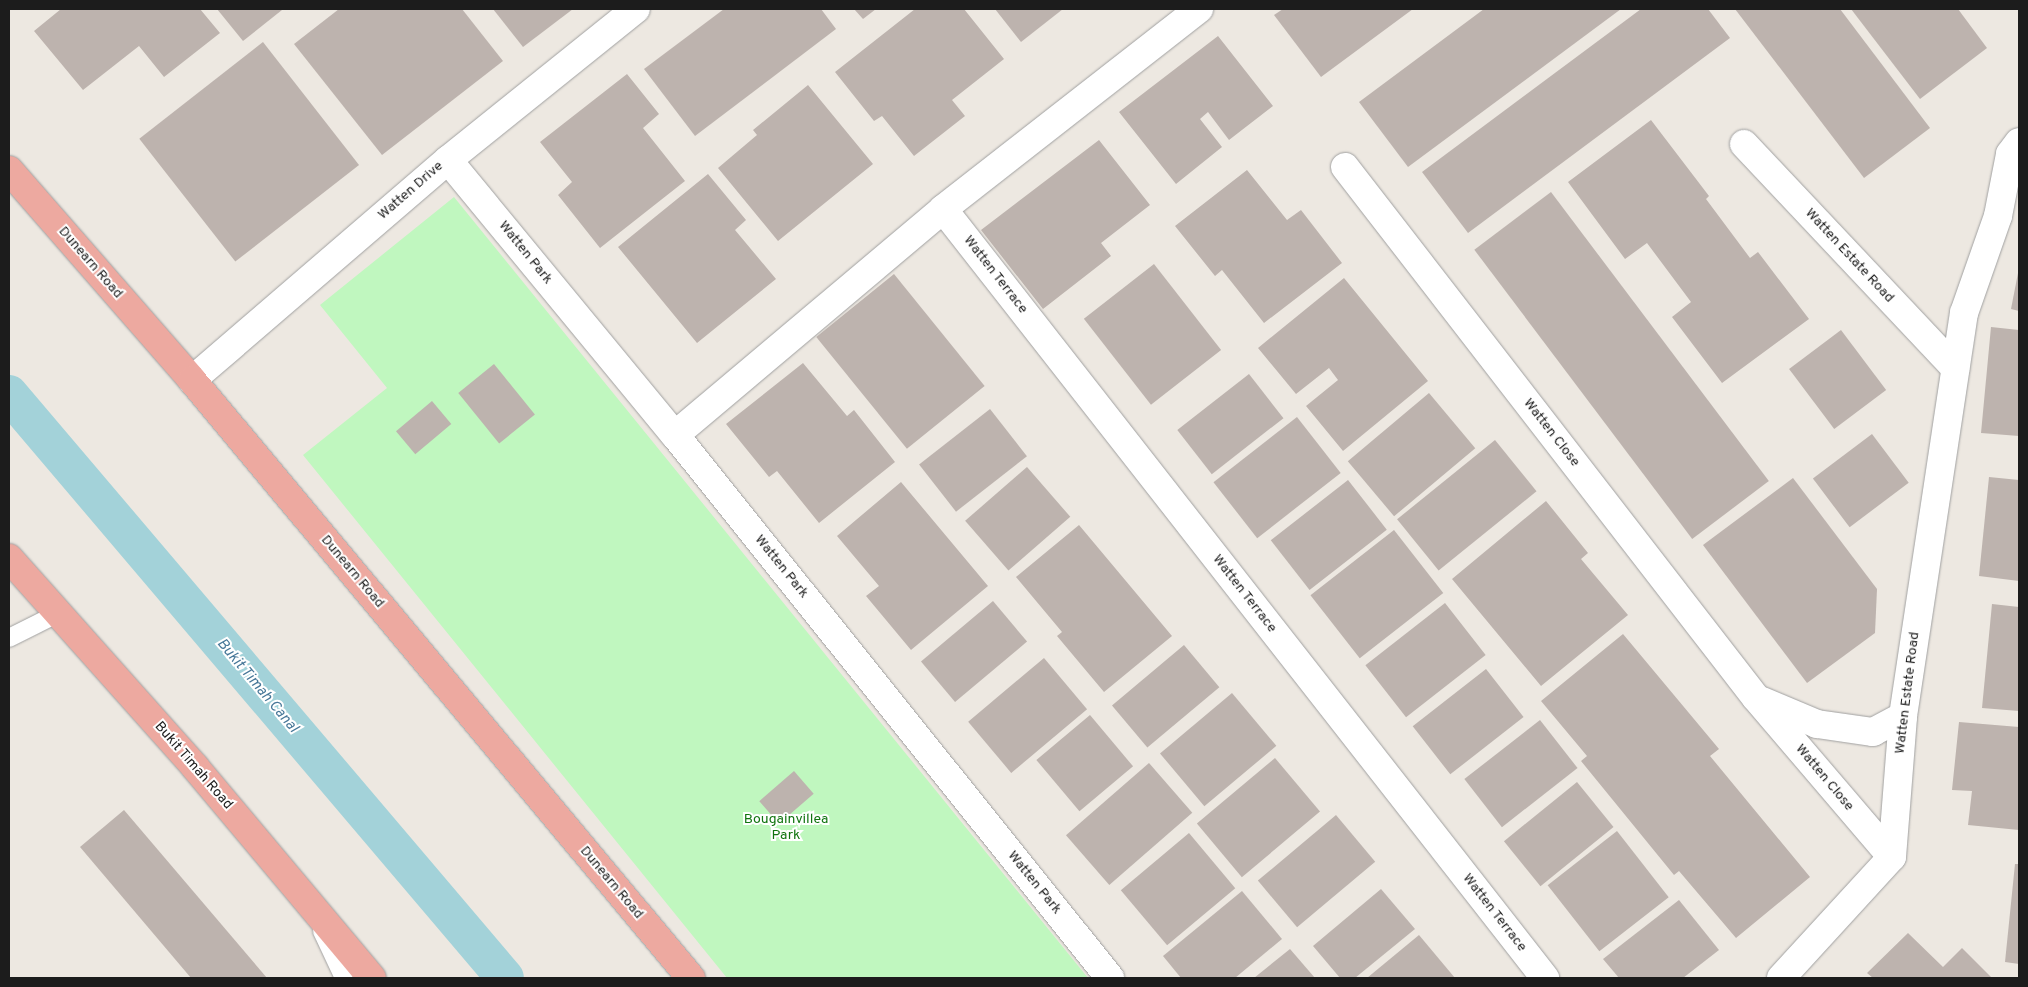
<!DOCTYPE html>
<style>
body{margin:0}
#map{position:relative;width:2028px;height:987px;overflow:hidden;background:#ede8e1;font-family:Overpass,sans-serif}
div>[style]{position:absolute}
[style*='--x']{left:calc(var(--x)*1px);top:calc(var(--y)*1px);width:calc(var(--w)*1px);rotate:calc(var(--a)*1deg)}
.park>*{inset:0;background:#c0f7bf}
.canal>*{height:38px;margin:-19px;padding:0 19px;transform-origin:19px;border-radius:19px;background:#a3d2d9}
.building>*{inset:0;background:#bdb3ae;transform-origin:0 0}
.roads{filter:drop-shadow(0 0 1px #a0a0a0) drop-shadow(0 0 1px #a0a0a0)}
.service>*{height:18px;margin:-9px;padding:0 9px;transform-origin:9px;border-radius:9px;background:#fff}
.minor>*{height:28px;margin:-14px;padding:0 14px;transform-origin:14px;border-radius:14px;background:#fff}
.trunk>*{height:28px;margin:-14px;padding:0 14px;transform-origin:14px;border-radius:14px;background:#eda9a0}
span{translate:-50% -50%;white-space:nowrap;text-align:center;line-height:1.15;-webkit-text-stroke:4px #fff;paint-order:stroke}
.street-label{font-size:14px;color:#1c1c1c}
.park-label{font-size:14px;color:#10740f}
.water-label{font-size:15px;color:#477798;font-style:italic}
.frame{position:absolute;inset:0;border:10px solid #1c1c1c;pointer-events:none}
</style>
<div id="map">
<div class="park">
<div style="clip-path:polygon(454px 197px,1088px 978px,727px 978px,303px 455px,387px 388px,320px 305px)"></div>
</div>
<div class="canal">
<div style="--x:9;--y:394;--w:766;--a:49.66"></div>
</div>
<div class="building">
<div style="clip-path:polygon(61px 9px,200px 9px,220px 33px,164px 77px,139px 46px,83px 90px,34px 31px)"></div>
<div style="clip-path:polygon(217px 9px,281px 9px,282px 10px,243px 41px)"></div>
<div style="clip-path:polygon(339px 9px,462px 9px,503px 61px,382px 155px,294px 44px)"></div>
<div style="clip-path:polygon(493px 9px,573px 9px,523px 47px)"></div>
<div style="clip-path:polygon(724px 9px,821px 9px,836px 29px,695px 136px,644px 69px)"></div>
<div style="clip-path:polygon(854px 9px,876px 9px,863px 19px)"></div>
<div style="clip-path:polygon(915px 9px,964px 9px,1004px 59px,952px 100px,965px 116px,914px 156px,882px 116px,874px 121px,835px 72px)"></div>
<div style="clip-path:polygon(995px 9px,1063px 9px,1021px 42px)"></div>
<div style="clip-path:polygon(1283px 9px,1413px 9px,1321px 77px,1274px 15px)"></div>
<div style="clip-path:polygon(1484px 9px,1621px 9px,1408px 167px,1359px 102px)"></div>
<div style="clip-path:polygon(1641px 9px,1708px 9px,1730px 38px,1468px 233px,1422px 172px)"></div>
<div style="clip-path:polygon(1735px 9px,1840px 9px,1930px 128px,1864px 178px)"></div>
<div style="clip-path:polygon(1851px 9px,1958px 9px,1987px 48px,1920px 99px)"></div>
<div style="clip-path:polygon(1218px 36px,1273px 106px,1229px 140px,1208px 112px,1200px 119px,1222px 147px,1176px 184px,1119px 112px)"></div>
<div style="left:263px;top:42px;width:156px;height:157px;rotate:52deg"></div>
<div style="clip-path:polygon(627px 74px,659px 114px,643px 128px,685px 181px,600px 248px,558px 195px,572px 182px,540px 142px)"></div>
<div style="clip-path:polygon(808px 85px,873px 164px,778px 241px,718px 168px,757px 135px,753px 130px)"></div>
<div style="clip-path:polygon(1651px 120px,1709px 196px,1706px 199px,1750px 258px,1758px 252px,1809px 319px,1722px 383px,1672px 317px,1691px 302px,1647px 243px,1625px 259px,1568px 182px)"></div>
<div style="clip-path:polygon(1099px 140px,1150px 205px,1101px 243px,1111px 256px,1043px 309px,981px 230px)"></div>
<div style="clip-path:polygon(1247px 170px,1287px 220px,1301px 210px,1342px 263px,1264px 323px,1222px 270px,1215px 276px,1175px 226px)"></div>
<div style="clip-path:polygon(708px 174px,746px 220px,735px 230px,776px 279px,697px 343px,618px 247px)"></div>
<div style="left:1551px;top:192px;width:362px;height:96px;rotate:53deg"></div>
<div style="left:1154px;top:264px;width:109px;height:89px;rotate:52deg"></div>
<div style="clip-path:polygon(2018px 273px,2019px 273px,2019px 311px,2011px 309px)"></div>
<div style="left:894px;top:274px;width:144px;height:100px;rotate:51deg"></div>
<div style="clip-path:polygon(1344px 278px,1428px 381px,1343px 451px,1306px 406px,1338px 380px,1329px 368px,1296px 394px,1258px 348px)"></div>
<div style="clip-path:polygon(1991px 327px,2019px 330px,2019px 436px,1981px 433px)"></div>
<div style="left:1841px;top:330px;width:75px;height:65px;rotate:53deg"></div>
<div style="clip-path:polygon(803px 363px,847px 416px,854px 410px,895px 462px,819px 523px,777px 471px,769px 477px,726px 424px)"></div>
<div style="left:494px;top:364px;width:65px;height:46px;rotate:51deg"></div>
<div style="left:1249px;top:374px;width:56px;height:91px;rotate:52deg"></div>
<div style="left:1429px;top:393px;width:72px;height:106px;rotate:50deg"></div>
<div style="left:432px;top:401px;width:30px;height:47px;rotate:50deg"></div>
<div style="left:990px;top:409px;width:60px;height:90px;rotate:52deg"></div>
<div style="left:1297px;top:417px;width:71px;height:106px;rotate:52deg"></div>
<div style="left:1872px;top:434px;width:61px;height:74px;rotate:53deg"></div>
<div style="left:1495px;top:440px;width:66px;height:126px;rotate:51deg"></div>
<div style="left:1027px;top:467px;width:66px;height:82px;rotate:49deg"></div>
<div style="clip-path:polygon(1989px 477px,2019px 480px,2019px 581px,1979px 576px)"></div>
<div style="clip-path:polygon(1793px 478px,1877px 589px,1875px 633px,1807px 683px,1703px 545px)"></div>
<div style="left:1348px;top:480px;width:63px;height:98px;rotate:52deg"></div>
<div style="clip-path:polygon(901px 482px,988px 586px,911px 650px,866px 596px,879px 586px,837px 536px)"></div>
<div style="clip-path:polygon(1546px 501px,1588px 553px,1581px 559px,1628px 615px,1541px 686px,1452px 579px)"></div>
<div style="clip-path:polygon(1079px 525px,1172px 636px,1104px 692px,1057px 636px,1062px 632px,1016px 577px)"></div>
<div style="left:1394px;top:530px;width:80px;height:106px;rotate:52deg"></div>
<div style="left:993px;top:601px;width:53px;height:94px;rotate:50deg"></div>
<div style="left:1445px;top:603px;width:66px;height:101px;rotate:52deg"></div>
<div style="clip-path:polygon(1992px 604px,2019px 607px,2019px 711px,1982px 708px)"></div>
<div style="clip-path:polygon(1623px 634px,1719px 749px,1710px 756px,1810px 877px,1736px 938px,1679px 871px,1674px 875px,1581px 761px,1587px 756px,1541px 701px)"></div>
<div style="left:1184px;top:645px;width:55px;height:94px;rotate:50deg"></div>
<div style="left:1044px;top:658px;width:67px;height:99px;rotate:50deg"></div>
<div style="left:1486px;top:669px;width:61px;height:93px;rotate:52deg"></div>
<div style="left:1232px;top:693px;width:69px;height:94px;rotate:50deg"></div>
<div style="left:1090px;top:715px;width:67px;height:70px;rotate:50deg"></div>
<div style="left:1540px;top:720px;width:61px;height:96px;rotate:52deg"></div>
<div style="clip-path:polygon(1959px 722px,2019px 727px,2019px 830px,1968px 825px,1972px 791px,1952px 790px)"></div>
<div style="left:1275px;top:758px;width:70px;height:102px;rotate:50deg"></div>
<div style="left:1149px;top:763px;width:66px;height:110px;rotate:49deg"></div>
<div style="left:794px;top:771px;width:30px;height:46px;rotate:49deg"></div>
<div style="left:1577px;top:782px;width:58px;height:94px;rotate:51deg"></div>
<div style="clip-path:polygon(124px 810px,267px 978px,191px 978px,80px 847px)"></div>
<div style="left:1336px;top:815px;width:61px;height:102px;rotate:50deg"></div>
<div style="left:1617px;top:831px;width:84px;height:88px;rotate:52deg"></div>
<div style="left:1189px;top:833px;width:72px;height:89px;rotate:50deg"></div>
<div style="clip-path:polygon(2015px 864px,2019px 864px,2019px 964px,2005px 962px)"></div>
<div style="clip-path:polygon(1381px 889px,1415px 929px,1355px 978px,1340px 978px,1313px 946px)"></div>
<div style="clip-path:polygon(1242px 891px,1282px 939px,1235px 978px,1181px 978px,1163px 956px)"></div>
<div style="clip-path:polygon(1679px 900px,1719px 950px,1683px 978px,1619px 978px,1603px 959px)"></div>
<div style="clip-path:polygon(1908px 933px,1943px 967px,1962px 948px,1992px 978px,1873px 978px,1867px 973px)"></div>
<div style="clip-path:polygon(1419px 935px,1455px 978px,1367px 978px)"></div>
<div style="clip-path:polygon(1290px 949px,1315px 978px,1254px 978px)"></div>
</div>
<div class="roads">
<div class="service">
<div style="--x:9;--y:638;--w:54;--a:-26.6"></div>
<div style="--x:322;--y:931;--w:52;--a:64.9"></div>
</div>
<div class="minor">
<div style="--x:1744;--y:144;--w:308;--a:46.7"></div>
<div style="--x:448;--y:160;--w:357;--a:50.5"></div>
<div style="--x:675;--y:435;--w:696;--a:51.3"></div>
<div style="--x:1345;--y:167;--w:671;--a:52.26"></div>
<div style="--x:1756;--y:698;--w:209;--a:49.5"></div>
<div style="--x:943;--y:209;--w:977;--a:51.94"></div>
<div style="--x:192;--y:380;--w:338;--a:-40.7"></div>
<div style="--x:448;--y:160;--w:241;--a:-38.8"></div>
<div style="--x:675;--y:435;--w:351;--a:-40.1"></div>
<div style="--x:943;--y:209;--w:325;--a:-38"></div>
<div style="--x:1762;--y:701;--w:60;--a:22.7"></div>
<div style="--x:1817;--y:724;--w:57;--a:8.1"></div>
<div style="--x:1873;--y:732;--w:34;--a:-28"></div>
<div style="--x:1781;--y:978;--w:164;--a:-47.5"></div>
<div style="--x:1892;--y:857;--w:141;--a:-85.5"></div>
<div style="--x:1903;--y:716;--w:408;--a:-81.4"></div>
<div style="--x:1964;--y:313;--w:103;--a:-70.7"></div>
<div style="--x:1998;--y:216;--w:63;--a:-79"></div>
<div style="--x:2010;--y:154;--w:15;--a:-53"></div>
</div>
<div class="trunk">
<div style="--x:9;--y:170;--w:279;--a:48.9"></div>
<div style="--x:192;--y:380;--w:779;--a:50.16"></div>
<div style="--x:9;--y:558;--w:280;--a:48.3"></div>
<div style="--x:195;--y:767;--w:275;--a:50"></div>
</div>
</div>
<div class="street-label">
<span style="left:411px;top:191px;rotate:-41deg">Watten Drive</span>
<span style="left:525px;top:253px;rotate:51deg">Watten Park</span>
<span style="left:1849px;top:256px;rotate:47deg">Watten Estate Road</span>
<span style="left:90px;top:263px;rotate:49deg">Dunearn Road</span>
<span style="left:995px;top:275px;rotate:52deg">Watten Terrace</span>
<span style="left:1551px;top:433px;rotate:52deg">Watten Close</span>
<span style="left:781px;top:567px;rotate:51deg">Watten Park</span>
<span style="left:352px;top:572px;rotate:50deg">Dunearn Road</span>
<span style="left:1244px;top:594px;rotate:52deg">Watten Terrace</span>
<span style="left:1908px;top:693px;rotate:-83deg">Watten Estate Road</span>
<span style="left:193px;top:766px;rotate:49deg">Bukit Timah Road</span>
<span style="left:1824px;top:778px;rotate:50deg">Watten Close</span>
<span style="left:611px;top:883px;rotate:50deg">Dunearn Road</span>
<span style="left:1034px;top:883px;rotate:51deg">Watten Park</span>
<span style="left:1494px;top:913px;rotate:52deg">Watten Terrace</span>
</div>
<div class="park-label">
<span style="left:786px;top:828px">Bougainvillea<br>Park</span>
</div>
<div class="water-label">
<span style="left:257px;top:686px;rotate:50deg">Bukit Timah Canal</span>
</div>
<div class="frame"></div>
</div>
